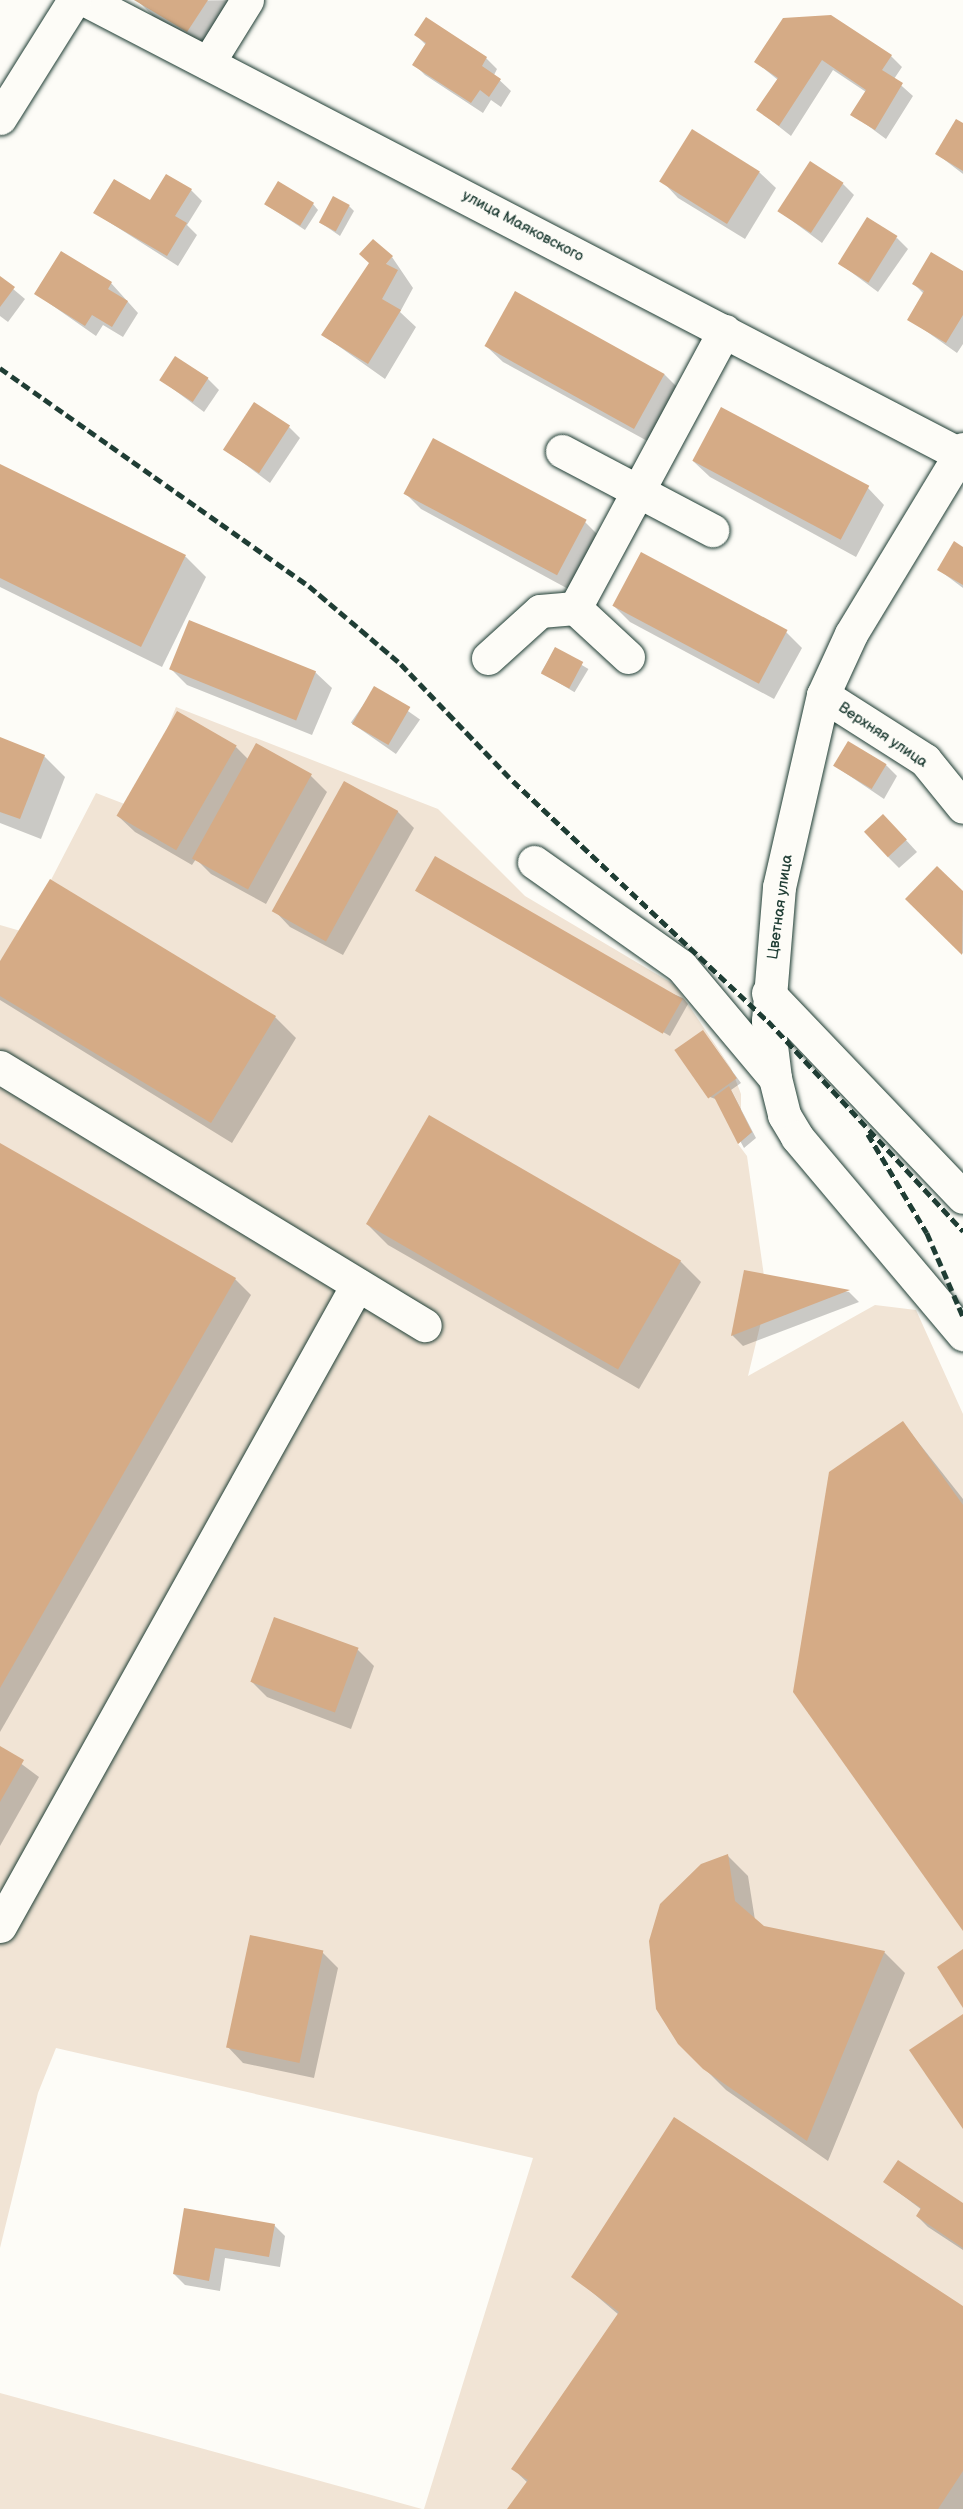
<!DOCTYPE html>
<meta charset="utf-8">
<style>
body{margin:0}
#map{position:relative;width:963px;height:2509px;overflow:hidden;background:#fdfcf7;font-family:"Balsamiq Sans",sans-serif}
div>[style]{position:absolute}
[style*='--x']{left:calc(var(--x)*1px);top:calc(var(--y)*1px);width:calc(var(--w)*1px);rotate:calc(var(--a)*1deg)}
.built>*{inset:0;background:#f1e4d5}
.shadow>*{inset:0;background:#0003;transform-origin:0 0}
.building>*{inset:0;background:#d5ab86;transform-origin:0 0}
.roads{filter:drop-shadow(0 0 2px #1f3d34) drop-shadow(0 0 2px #1f3d34)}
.minor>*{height:33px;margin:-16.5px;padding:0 16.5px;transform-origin:16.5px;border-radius:16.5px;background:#fdfcf7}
.rail>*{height:4.5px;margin-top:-2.25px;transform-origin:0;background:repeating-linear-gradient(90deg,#1f3d34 0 9px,transparent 0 13.5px)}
span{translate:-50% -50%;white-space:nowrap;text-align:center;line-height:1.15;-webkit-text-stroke:4.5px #fdfcf7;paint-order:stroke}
.street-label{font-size:15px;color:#1f3d34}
</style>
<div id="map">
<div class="built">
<div style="clip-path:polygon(176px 707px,438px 809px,525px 896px,675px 985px,731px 1068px,741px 1094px,741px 1120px,752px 1132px,738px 1144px,747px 1156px,767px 1297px,748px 1376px,875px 1305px,916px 1310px,963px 1414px,963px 2509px,424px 2509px,533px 2158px,56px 2048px,38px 2093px,0 2248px,0 925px,24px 932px,96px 793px,135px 808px)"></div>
<div style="clip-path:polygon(0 2393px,422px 2509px,0 2509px)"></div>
</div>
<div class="shadow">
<div style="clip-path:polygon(252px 0,215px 59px,165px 28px,138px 1px)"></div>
<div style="clip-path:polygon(416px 35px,486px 58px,497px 69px,494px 75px,511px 91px,501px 107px,491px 100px,483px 113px,425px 75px,414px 64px,426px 45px)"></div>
<div style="clip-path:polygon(891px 56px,902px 67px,894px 79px,913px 96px,886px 139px,852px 114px,866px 92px,833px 70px,791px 136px,758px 110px,778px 80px,756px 62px)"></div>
<div style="clip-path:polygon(963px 125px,963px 174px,937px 154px)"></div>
<div style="clip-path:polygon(692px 131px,759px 172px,776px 188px,745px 239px,678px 198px,662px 181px)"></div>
<div style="clip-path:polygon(843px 184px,854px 195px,822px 243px,779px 211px)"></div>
<div style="clip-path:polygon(191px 190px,202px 201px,187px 225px,197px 235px,178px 266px,95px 213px)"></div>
<div style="clip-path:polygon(265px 204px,313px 204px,318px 210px,305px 230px)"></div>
<div style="clip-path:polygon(349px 206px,354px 211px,340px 236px,321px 223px)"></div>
<div style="clip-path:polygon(897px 238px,908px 249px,878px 292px,839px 263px)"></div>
<div style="clip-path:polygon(392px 257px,413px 288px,400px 312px,416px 327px,385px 379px,323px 335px)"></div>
<div style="clip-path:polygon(963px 273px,963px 344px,957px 353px,909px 319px,924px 294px,913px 283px)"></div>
<div style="clip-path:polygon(0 278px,25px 299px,8px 322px,0 316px)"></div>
<div style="clip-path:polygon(111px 283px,138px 313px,123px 337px,103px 325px,96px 336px,36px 294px)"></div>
<div style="clip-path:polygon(486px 346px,664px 374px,680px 390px,651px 443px,503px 362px)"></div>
<div style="clip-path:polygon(208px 379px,219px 390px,204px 412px,161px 380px)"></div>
<div style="clip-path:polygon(289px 427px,300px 438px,270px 483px,225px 449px)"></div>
<div style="clip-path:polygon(693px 461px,868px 488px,884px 505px,856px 557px,710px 477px)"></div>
<div style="clip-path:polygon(0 466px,186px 557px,206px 577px,162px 667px,0 587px)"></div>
<div style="clip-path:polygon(405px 493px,585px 522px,601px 538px,572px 591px,421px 509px)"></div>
<div style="clip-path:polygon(963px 548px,963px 588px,939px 570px)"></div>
<div style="clip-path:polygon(614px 606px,786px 632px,802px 648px,774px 699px,630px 622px)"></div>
<div style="left:555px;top:649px;width:39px;height:27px;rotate:31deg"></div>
<div style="clip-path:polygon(171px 669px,315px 672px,332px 688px,312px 735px,187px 685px)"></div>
<div style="left:375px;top:688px;width:55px;height:42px;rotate:35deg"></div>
<div style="clip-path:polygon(0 739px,44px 756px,65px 777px,41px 839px,0 823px)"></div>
<div style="clip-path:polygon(256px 745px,311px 776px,327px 792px,266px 904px,211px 874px,196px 859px,192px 865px,135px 832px,118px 816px,236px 747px,248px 759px)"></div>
<div style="clip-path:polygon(886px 765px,897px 776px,884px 799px,835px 766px)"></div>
<div style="clip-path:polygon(345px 783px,398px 812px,414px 828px,343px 955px,290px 927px,274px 910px)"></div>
<div style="clip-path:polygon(894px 827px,917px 852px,899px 868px,888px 857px)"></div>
<div style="clip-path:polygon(937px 868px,963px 893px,963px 954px,907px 899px)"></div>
<div style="clip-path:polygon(50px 881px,275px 1017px,296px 1038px,232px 1143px,0 1000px,0 964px)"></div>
<div style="clip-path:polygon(417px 891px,683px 998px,688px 1004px,670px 1036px)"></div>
<div style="clip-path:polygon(708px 1038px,741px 1083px,731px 1090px,756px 1138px,744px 1148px,718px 1100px,710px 1097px)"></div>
<div style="clip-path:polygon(0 1144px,235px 1279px,251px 1295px,0 1732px)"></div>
<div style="clip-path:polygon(367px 1224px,680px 1261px,701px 1282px,639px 1389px,388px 1245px)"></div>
<div style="clip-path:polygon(746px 1272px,849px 1292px,859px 1302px,743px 1346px,732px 1335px)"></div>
<div style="clip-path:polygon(903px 1423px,963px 1499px,963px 1928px)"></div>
<div style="clip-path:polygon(358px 1650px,374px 1666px,351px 1729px,267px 1697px,251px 1681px)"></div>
<div style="clip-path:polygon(0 1748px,39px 1777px,0 1846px)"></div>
<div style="clip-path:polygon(728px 1856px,748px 1876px,755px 1920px,763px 1927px,884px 1952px,905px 1973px,828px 2161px,726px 2090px,679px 2043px)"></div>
<div style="clip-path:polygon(322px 1952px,338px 1968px,314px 2078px,243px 2063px,227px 2046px)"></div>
<div style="clip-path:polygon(885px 2182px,963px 2205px,963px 2250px,928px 2227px,917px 2216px,922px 2210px)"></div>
<div style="clip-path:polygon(185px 2210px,274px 2225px,285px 2236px,280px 2267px,225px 2258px,220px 2291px,185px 2285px,174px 2274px)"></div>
<div style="clip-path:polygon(573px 2276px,963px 2308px,963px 2509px,509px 2509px,528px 2483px,513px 2469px,619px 2315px)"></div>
</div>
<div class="building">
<div style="clip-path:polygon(134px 0,208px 0,187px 32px)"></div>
<div style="clip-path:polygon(831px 15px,892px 55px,882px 70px,903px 83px,875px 130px,850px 115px,866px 90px,822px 60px,779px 126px,756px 110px,778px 78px,754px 62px,783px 18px)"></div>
<div style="clip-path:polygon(426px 17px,487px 57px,482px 66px,501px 79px,489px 97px,480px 90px,471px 103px,412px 65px,426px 43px,414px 35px)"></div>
<div style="clip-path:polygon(956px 119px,963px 123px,963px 171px,935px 154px)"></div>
<div style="left:692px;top:129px;width:80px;height:62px;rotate:32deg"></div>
<div style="left:810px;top:161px;width:40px;height:60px;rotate:33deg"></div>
<div style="clip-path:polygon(166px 174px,192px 189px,175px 216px,187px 223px,167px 256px,93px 213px,114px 179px,150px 200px)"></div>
<div style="left:278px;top:181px;width:42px;height:27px;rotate:31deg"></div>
<div style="left:333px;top:196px;width:19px;height:30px;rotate:28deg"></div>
<div style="left:867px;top:217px;width:36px;height:55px;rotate:32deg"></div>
<div style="clip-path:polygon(373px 239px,393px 256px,386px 264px,398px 270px,382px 299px,401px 310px,368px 364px,321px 335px,369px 263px,359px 254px)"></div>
<div style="clip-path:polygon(61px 251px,112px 282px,108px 289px,128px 301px,112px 327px,92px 315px,85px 326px,34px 294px)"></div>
<div style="clip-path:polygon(931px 252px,963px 271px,963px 315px,946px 343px,907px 320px,924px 291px,912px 284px)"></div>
<div style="clip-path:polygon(0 276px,15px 287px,0 307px)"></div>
<div style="left:515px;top:291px;width:171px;height:63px;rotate:29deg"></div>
<div style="left:175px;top:356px;width:40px;height:29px;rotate:33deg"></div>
<div style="left:254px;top:402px;width:43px;height:57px;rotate:33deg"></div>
<div style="left:721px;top:407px;width:168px;height:61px;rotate:28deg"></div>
<div style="left:433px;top:438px;width:174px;height:63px;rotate:28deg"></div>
<div style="clip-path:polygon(0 464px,186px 555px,141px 647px,0 578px)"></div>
<div style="clip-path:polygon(954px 541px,963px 547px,963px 585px,937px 570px)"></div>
<div style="left:641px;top:552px;width:166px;height:61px;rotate:28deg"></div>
<div style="left:189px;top:620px;width:137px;height:53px;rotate:22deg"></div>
<div style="left:555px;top:647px;width:32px;height:30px;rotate:28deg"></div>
<div style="left:374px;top:686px;width:42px;height:44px;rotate:30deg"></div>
<div style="left:177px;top:711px;width:69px;height:121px;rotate:30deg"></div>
<div style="clip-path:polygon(0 737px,45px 755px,20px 819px,0 812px)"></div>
<div style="left:848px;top:741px;width:45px;height:29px;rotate:31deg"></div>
<div style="left:256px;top:743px;width:64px;height:132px;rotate:29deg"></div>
<div style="left:344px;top:781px;width:62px;height:149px;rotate:29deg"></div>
<div style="left:883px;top:814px;width:35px;height:26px;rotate:47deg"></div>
<div style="left:435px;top:856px;width:286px;height:40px;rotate:30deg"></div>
<div style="clip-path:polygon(937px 866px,963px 891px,962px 955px,905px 899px)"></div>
<div style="clip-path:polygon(50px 879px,276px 1016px,211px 1123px,0 996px,0 961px)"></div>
<div style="left:703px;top:1030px;width:59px;height:35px;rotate:55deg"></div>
<div style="clip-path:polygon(729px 1086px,752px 1132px,738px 1144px,714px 1097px)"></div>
<div style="left:429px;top:1115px;width:291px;height:126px;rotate:30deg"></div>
<div style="clip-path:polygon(0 1143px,236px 1278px,0 1688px)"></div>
<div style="clip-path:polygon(744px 1270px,850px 1290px,731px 1336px)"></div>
<div style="clip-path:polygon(903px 1421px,963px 1505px,963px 1931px,793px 1692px,829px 1472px)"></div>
<div style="left:274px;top:1617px;width:90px;height:69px;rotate:20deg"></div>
<div style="clip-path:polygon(0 1746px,24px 1760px,0 1802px)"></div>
<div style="clip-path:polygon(728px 1854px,735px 1901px,764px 1926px,885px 1951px,807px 2141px,703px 2069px,678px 2044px,656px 2009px,649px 1941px,660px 1904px,701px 1864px)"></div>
<div style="left:250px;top:1935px;width:75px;height:115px;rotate:12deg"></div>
<div style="clip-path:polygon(963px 1949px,963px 2008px,937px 1967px)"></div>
<div style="clip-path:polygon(963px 2014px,963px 2129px,909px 2050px)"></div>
<div style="clip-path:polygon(674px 2117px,963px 2306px,963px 2471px,938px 2509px,507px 2509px,528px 2480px,511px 2469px,619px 2312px,571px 2277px)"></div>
<div style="clip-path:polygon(898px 2160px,963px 2203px,963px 2248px,916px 2216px,921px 2208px,883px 2182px)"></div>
<div style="clip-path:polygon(184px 2208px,275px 2224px,269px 2257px,215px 2248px,209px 2281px,173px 2274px)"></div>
</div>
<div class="roads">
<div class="minor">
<div style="--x:86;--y:0;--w:988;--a:27.47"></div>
<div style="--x:208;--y:63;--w:74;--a:-58.2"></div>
<div style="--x:0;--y:118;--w:139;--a:-57.9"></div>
<div style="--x:963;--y:449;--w:216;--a:121.2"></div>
<div style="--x:851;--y:634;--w:67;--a:114.7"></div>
<div style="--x:823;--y:695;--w:197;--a:102.9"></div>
<div style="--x:779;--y:887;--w:134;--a:94.7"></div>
<div style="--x:768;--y:1021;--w:57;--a:83"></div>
<div style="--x:775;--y:1078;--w:38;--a:76"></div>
<div style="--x:784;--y:1115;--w:26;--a:59"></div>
<div style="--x:797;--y:1137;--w:258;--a:49.9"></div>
<div style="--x:562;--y:451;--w:170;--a:27.8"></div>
<div style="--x:628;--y:657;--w:72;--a:-137.2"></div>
<div style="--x:575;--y:608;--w:315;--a:-61.7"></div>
<div style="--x:488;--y:658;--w:70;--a:-42.1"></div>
<div style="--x:540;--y:611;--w:35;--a:-5"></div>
<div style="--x:823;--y:695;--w:121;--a:32.5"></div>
<div style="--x:925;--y:760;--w:60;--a:51"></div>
<div style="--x:534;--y:862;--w:180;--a:35.3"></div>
<div style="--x:681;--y:966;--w:146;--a:50"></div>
<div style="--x:768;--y:993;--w:282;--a:46.3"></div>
<div style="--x:0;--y:1067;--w:497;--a:31.3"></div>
<div style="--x:0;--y:1926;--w:734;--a:-60.88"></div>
</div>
</div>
<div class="rail">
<div style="--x:0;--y:368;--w:378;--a:35.2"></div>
<div style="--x:309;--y:586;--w:121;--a:40.3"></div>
<div style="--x:401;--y:664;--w:162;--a:46.3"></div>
<div style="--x:513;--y:781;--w:350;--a:43.3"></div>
<div style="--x:768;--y:1021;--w:287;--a:47.1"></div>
<div style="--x:868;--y:1134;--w:115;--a:59.2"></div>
<div style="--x:927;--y:1233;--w:90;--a:66.6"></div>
</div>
<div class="street-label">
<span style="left:523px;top:226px;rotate:28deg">улица Маяковского</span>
<span style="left:883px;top:735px;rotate:34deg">Верхняя улица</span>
<span style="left:780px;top:907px;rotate:-82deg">Цветная улица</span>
</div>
</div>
